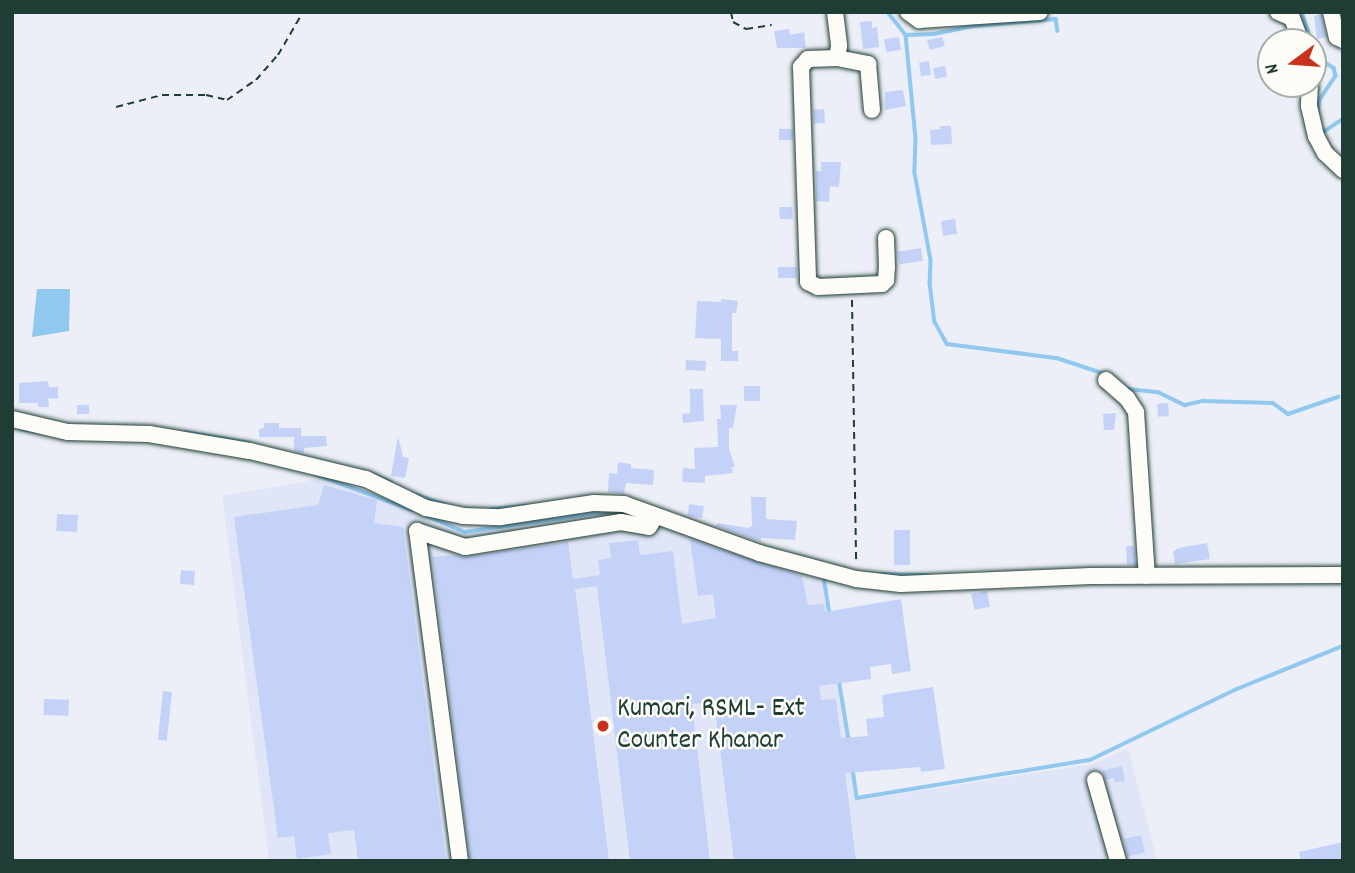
<!DOCTYPE html>
<style>
body{margin:0}
#map{position:relative;width:1355px;height:873px;overflow:hidden;background:#eceff7;font-family:Dekko,sans-serif}
div>[style]{position:absolute}
[style*='--x']{left:calc(var(--x)*1px);top:calc(var(--y)*1px);width:calc(var(--w)*1px);rotate:calc(var(--a)*1deg)}
.built>*{inset:0;background:#e0e6f7}
.water>*{inset:0;background:#90c8ef}
.stream>*{height:3.5px;margin:-1.75px;padding:0 1.75px;transform-origin:1.75px;border-radius:1.75px;background:#90c8ef}
.building>*{inset:0;background:#c4d2f8;transform-origin:0 0}
.path>*{height:2px;margin-top:-1px;transform-origin:0;background:repeating-linear-gradient(90deg,#1f3d34 0 7px,transparent 0 12px)}
.roads{filter:drop-shadow(0 0 2px #1f3d34) drop-shadow(0 0 2px #1f3d34)}
.minor>*{height:16px;margin:-8px;padding:0 8px;transform-origin:8px;border-radius:8px;background:#fdfcf7}
.dots>*{width:19px;height:19px;translate:-50% -50%;box-sizing:border-box;border:4px solid #fdfcf7;border-radius:50%}
span{translate:-50% -50%;white-space:nowrap;text-align:center;line-height:1.15;-webkit-text-stroke:5px #fdfcf7;paint-order:stroke}
.poi-label{font-size:28px;color:#1f3d34}
.left{translate:0 -50%;text-align:left}
.frame{position:absolute;inset:0;border:14px solid #1f3d34;pointer-events:none}
.north{position:absolute;left:1257px;top:28px;width:70px;height:70px;box-sizing:border-box;background:#fdfcf7;border:2px solid #a4b0a9;border-radius:50%;rotate:254deg;font-size:19px;font-weight:700;line-height:28px;text-align:center;color:#1f3d34}
.north::after{content:'';display:block;margin:auto;width:24px;height:32px;background:#c8321e;clip-path:polygon(50% 0,100% 100%,50% 72%,0 100%)}
</style>
<div id="map">
<div class="built">
<div style="clip-path:polygon(325px 478px,465px 532px,616px 510px,681px 528px,824px 577px,859px 800px,1092px 764px,1128px 748px,1157px 861px,269px 861px,222px 496px)"></div>
</div>
<div class="water">
<div style="clip-path:polygon(37px 289px,70px 289px,69px 331px,32px 337px)"></div>
</div>
<div class="stream">
<div style="--x:888;--y:12;--w:29;--a:52"></div>
<div style="--x:906;--y:35;--w:104;--a:84.5"></div>
<div style="--x:916;--y:139;--w:34;--a:92"></div>
<div style="--x:915;--y:173;--w:88;--a:79.6"></div>
<div style="--x:931;--y:260;--w:23;--a:92"></div>
<div style="--x:930;--y:283;--w:39;--a:83"></div>
<div style="--x:935;--y:322;--w:25;--a:61"></div>
<div style="--x:947;--y:344;--w:111;--a:7.3"></div>
<div style="--x:1057;--y:358;--w:51;--a:18.4"></div>
<div style="--x:1302;--y:12;--w:32;--a:72"></div>
<div style="--x:906;--y:35;--w:28;--a:-2"></div>
<div style="--x:934;--y:34;--w:41;--a:-11.3"></div>
<div style="--x:974;--y:26;--w:82;--a:-4.9"></div>
<div style="--x:1056;--y:19;--w:12;--a:81"></div>
<div style="--x:1313;--y:45;--w:16;--a:63"></div>
<div style="--x:1320;--y:59;--w:17;--a:33"></div>
<div style="--x:1334;--y:68;--w:8;--a:76"></div>
<div style="--x:1336;--y:76;--w:29;--a:124"></div>
<div style="--x:1320;--y:100;--w:15;--a:98"></div>
<div style="--x:1321;--y:130;--w:4;--a:14"></div>
<div style="--x:1325;--y:131;--w:22;--a:-34"></div>
<div style="--x:1128;--y:389;--w:30;--a:6"></div>
<div style="--x:1158;--y:392;--w:30;--a:26"></div>
<div style="--x:1185;--y:405;--w:18;--a:-13"></div>
<div style="--x:1203;--y:401;--w:70;--a:1.6"></div>
<div style="--x:1273;--y:403;--w:19;--a:36"></div>
<div style="--x:1288;--y:414;--w:53;--a:-18.8"></div>
<div style="--x:21;--y:429;--w:20;--a:11"></div>
<div style="--x:185;--y:432;--w:66;--a:9.6"></div>
<div style="--x:372;--y:474;--w:21;--a:23"></div>
<div style="--x:317;--y:475;--w:101;--a:20.2"></div>
<div style="--x:417;--y:495;--w:28;--a:19"></div>
<div style="--x:491;--y:509;--w:34;--a:-5"></div>
<div style="--x:425;--y:515;--w:43;--a:23"></div>
<div style="--x:465;--y:532;--w:148;--a:-8.1"></div>
<div style="--x:879;--y:574;--w:49;--a:1.2"></div>
<div style="--x:824;--y:577;--w:39;--a:81"></div>
<div style="--x:839;--y:679;--w:62;--a:80.7"></div>
<div style="--x:853;--y:769;--w:29;--a:82"></div>
<div style="--x:857;--y:798;--w:236;--a:-9.3"></div>
<div style="--x:1090;--y:760;--w:163;--a:-25.8"></div>
<div style="--x:1237;--y:689;--w:114;--a:-22.1"></div>
</div>
<div class="building">
<div style="clip-path:polygon(1321px 14px,1326px 37px,1317px 39px,1314px 16px)"></div>
<div style="clip-path:polygon(872px 21px,872px 28px,877px 27px,879px 47px,863px 49px,860px 22px)"></div>
<div style="clip-path:polygon(789px 29px,790px 35px,804px 32px,806px 48px,777px 48px,774px 31px)"></div>
<div style="left:899px;top:37px;width:13px;height:15px;rotate:81deg"></div>
<div style="clip-path:polygon(942px 37px,945px 46px,930px 50px,927px 40px)"></div>
<div style="left:929px;top:61px;width:14px;height:10px;rotate:82deg"></div>
<div style="left:945px;top:66px;width:11px;height:12px;rotate:80deg"></div>
<div style="clip-path:polygon(903px 90px,906px 106px,885px 110px,885px 92px)"></div>
<div style="left:824px;top:109px;width:14px;height:11px;rotate:86deg"></div>
<div style="clip-path:polygon(940px 126px,951px 126px,952px 144px,931px 145px,930px 130px,941px 129px)"></div>
<div style="left:779px;top:129px;width:14px;height:11px"></div>
<div style="clip-path:polygon(821px 162px,841px 162px,839px 187px,830px 186px,829px 202px,816px 201px,816px 171px,821px 171px)"></div>
<div style="clip-path:polygon(779px 207px,792px 207px,793px 219px,780px 219px)"></div>
<div style="left:955px;top:219px;width:15px;height:14px;rotate:82deg"></div>
<div style="left:921px;top:248px;width:13px;height:24px;rotate:81deg"></div>
<div style="left:778px;top:267px;width:19px;height:11px"></div>
<div style="clip-path:polygon(721px 299px,738px 301px,736px 313px,732px 313px,732px 351px,738px 351px,738px 361px,721px 361px,721px 339px,695px 338px,697px 301px,721px 302px)"></div>
<div style="left:686px;top:360px;width:20px;height:10px;rotate:3deg"></div>
<div style="clip-path:polygon(48px 381px,49px 387px,58px 387px,58px 399px,48px 398px,49px 407px,38px 407px,38px 403px,19px 403px,19px 383px)"></div>
<div style="left:744px;top:386px;width:16px;height:15px"></div>
<div style="clip-path:polygon(690px 389px,703px 389px,704px 421px,683px 423px,682px 414px,690px 413px)"></div>
<div style="left:1168px;top:403px;width:13px;height:11px;rotate:86deg"></div>
<div style="left:77px;top:405px;width:12px;height:9px"></div>
<div style="clip-path:polygon(720px 405px,737px 405px,733px 428px,729px 428px,729px 448px,735px 467px,732px 467px,733px 473px,705px 476px,705px 483px,682px 482px,683px 468px,695px 469px,694px 448px,718px 447px,717px 419px,721px 419px)"></div>
<div style="clip-path:polygon(1116px 413px,1114px 430px,1104px 430px,1103px 414px)"></div>
<div style="clip-path:polygon(264px 423px,279px 423px,279px 428px,301px 428px,301px 436px,326px 436px,327px 446px,304px 448px,304px 453px,294px 451px,294px 437px,259px 437px,259px 429px,264px 428px)"></div>
<div style="clip-path:polygon(398px 436px,403px 457px,409px 458px,405px 478px,391px 476px)"></div>
<div style="clip-path:polygon(618px 462px,631px 464px,631px 468px,654px 470px,653px 485px,626px 483px,624px 494px,608px 492px,609px 473px,617px 474px)"></div>
<div style="clip-path:polygon(324px 485px,377px 500px,374px 523px,403px 527px,446px 861px,358px 861px,354px 830px,328px 833px,331px 854px,297px 859px,294px 836px,278px 838px,234px 517px,318px 505px)"></div>
<div style="clip-path:polygon(751px 497px,766px 497px,766px 519px,797px 521px,795px 540px,761px 538px,761px 542px,716px 526px,717px 523px,748px 528px,752px 526px)"></div>
<div style="left:689px;top:504px;width:15px;height:12px;rotate:8deg"></div>
<div style="left:57px;top:514px;width:21px;height:17px;rotate:3deg"></div>
<div style="left:894px;top:530px;width:16px;height:35px"></div>
<div style="clip-path:polygon(690px 539px,802px 576px,808px 605px,824px 604px,825px 612px,901px 599px,911px 671px,892px 674px,891px 664px,870px 667px,871px 679px,819px 686px,821px 700px,836px 699px,841px 738px,868px 736px,866px 719px,884px 717px,882px 695px,933px 687px,945px 769px,921px 772px,920px 767px,845px 773px,856px 861px,734px 861px,714px 702px,692px 704px,710px 861px,630px 861px,597px 586px,575px 589px,609px 861px,470px 861px,432px 557px,455px 555px,467px 557px,568px 542px,573px 579px,600px 575px,598px 560px,611px 558px,609px 543px,638px 540px,640px 555px,673px 551px,682px 624px,716px 618px,713px 594px,698px 596px)"></div>
<div style="clip-path:polygon(1207px 543px,1210px 559px,1175px 564px,1173px 552px,1178px 548px)"></div>
<div style="clip-path:polygon(1126px 546px,1134px 546px,1136px 565px,1127px 565px)"></div>
<div style="left:181px;top:570px;width:14px;height:14px;rotate:4deg"></div>
<div style="left:987px;top:591px;width:16px;height:16px;rotate:79deg"></div>
<div style="left:163px;top:691px;width:9px;height:49px;rotate:6deg"></div>
<div style="left:44px;top:699px;width:25px;height:16px;rotate:2deg"></div>
<div style="clip-path:polygon(1122px 766px,1125px 781px,1115px 783px,1114px 778px,1106px 780px,1102px 771px)"></div>
<div style="left:1141px;top:835px;width:18px;height:18px;rotate:77deg"></div>
<div style="clip-path:polygon(1343px 842px,1343px 861px,1301px 861px,1299px 852px)"></div>
</div>
<div class="path">
<div style="--x:731;--y:12;--w:10;--a:79"></div>
<div style="--x:733;--y:22;--w:15;--a:28"></div>
<div style="--x:746;--y:29;--w:26;--a:-9"></div>
<div style="--x:116;--y:107;--w:48;--a:-14.6"></div>
<div style="--x:162;--y:95;--w:44;--a:0"></div>
<div style="--x:206;--y:95;--w:22;--a:13"></div>
<div style="--x:227;--y:100;--w:35;--a:-35"></div>
<div style="--x:256;--y:80;--w:33;--a:-49"></div>
<div style="--x:278;--y:55;--w:50;--a:-59.8"></div>
<div style="--x:852;--y:300;--w:264;--a:89.1"></div>
</div>
<div class="roads">
<div class="minor">
<div style="--x:835;--y:12;--w:34;--a:83"></div>
<div style="--x:839;--y:46;--w:12;--a:99"></div>
<div style="--x:837;--y:58;--w:29;--a:178"></div>
<div style="--x:808;--y:59;--w:11;--a:131"></div>
<div style="--x:801;--y:67;--w:215;--a:88.1"></div>
<div style="--x:808;--y:282;--w:11;--a:27"></div>
<div style="--x:818;--y:287;--w:64;--a:-2.7"></div>
<div style="--x:882;--y:284;--w:6;--a:-45"></div>
<div style="--x:886;--y:280;--w:13;--a:-86"></div>
<div style="--x:887;--y:267;--w:29;--a:-92"></div>
<div style="--x:908;--y:12;--w:14;--a:36"></div>
<div style="--x:919;--y:20;--w:121;--a:-3.8"></div>
<div style="--x:1278;--y:12;--w:15;--a:23"></div>
<div style="--x:1292;--y:18;--w:26;--a:69"></div>
<div style="--x:1331;--y:12;--w:26;--a:77"></div>
<div style="--x:1337;--y:37;--w:7;--a:27"></div>
<div style="--x:837;--y:58;--w:32;--a:11"></div>
<div style="--x:868;--y:64;--w:46;--a:85"></div>
<div style="--x:1310;--y:84;--w:22;--a:93"></div>
<div style="--x:1309;--y:106;--w:31;--a:77"></div>
<div style="--x:1316;--y:136;--w:19;--a:62"></div>
<div style="--x:1325;--y:153;--w:25;--a:43"></div>
<div style="--x:1106;--y:380;--w:28;--a:41"></div>
<div style="--x:1127;--y:398;--w:17;--a:57"></div>
<div style="--x:1136;--y:412;--w:164;--a:86.2"></div>
<div style="--x:12;--y:419;--w:57;--a:13.1"></div>
<div style="--x:68;--y:432;--w:81;--a:1.4"></div>
<div style="--x:149;--y:434;--w:102;--a:9.6"></div>
<div style="--x:250;--y:451;--w:119;--a:13.6"></div>
<div style="--x:366;--y:479;--w:67;--a:25.8"></div>
<div style="--x:426;--y:508;--w:38;--a:12"></div>
<div style="--x:463;--y:516;--w:38;--a:2"></div>
<div style="--x:501;--y:517;--w:94;--a:-8.6"></div>
<div style="--x:594;--y:503;--w:30;--a:2"></div>
<div style="--x:624;--y:504;--w:144;--a:19.9"></div>
<div style="--x:759;--y:553;--w:100;--a:15"></div>
<div style="--x:856;--y:579;--w:45;--a:6.3"></div>
<div style="--x:901;--y:584;--w:190;--a:-2.4"></div>
<div style="--x:1091;--y:576;--w:252;--a:-0.2"></div>
<div style="--x:1095;--y:780;--w:84;--a:74.1"></div>
<div style="--x:460;--y:861;--w:333;--a:-97.4"></div>
<div style="--x:417;--y:531;--w:51;--a:18.4"></div>
<div style="--x:465;--y:547;--w:158;--a:-9.1"></div>
<div style="--x:621;--y:522;--w:28;--a:10"></div>
<div style="--x:649;--y:527;--w:12;--a:-59"></div>
</div>
</div>
<div class="dots">
<div style="left:603px;top:726px;background:#c8321e"></div>
</div>
<div class="poi-label">
<span class="left" style="left:617px;top:726px">Kumari, RSML- Ext<br>Counter Khanar</span>
</div>
<div class="frame"></div>
<div class="north">N</div>
</div>
